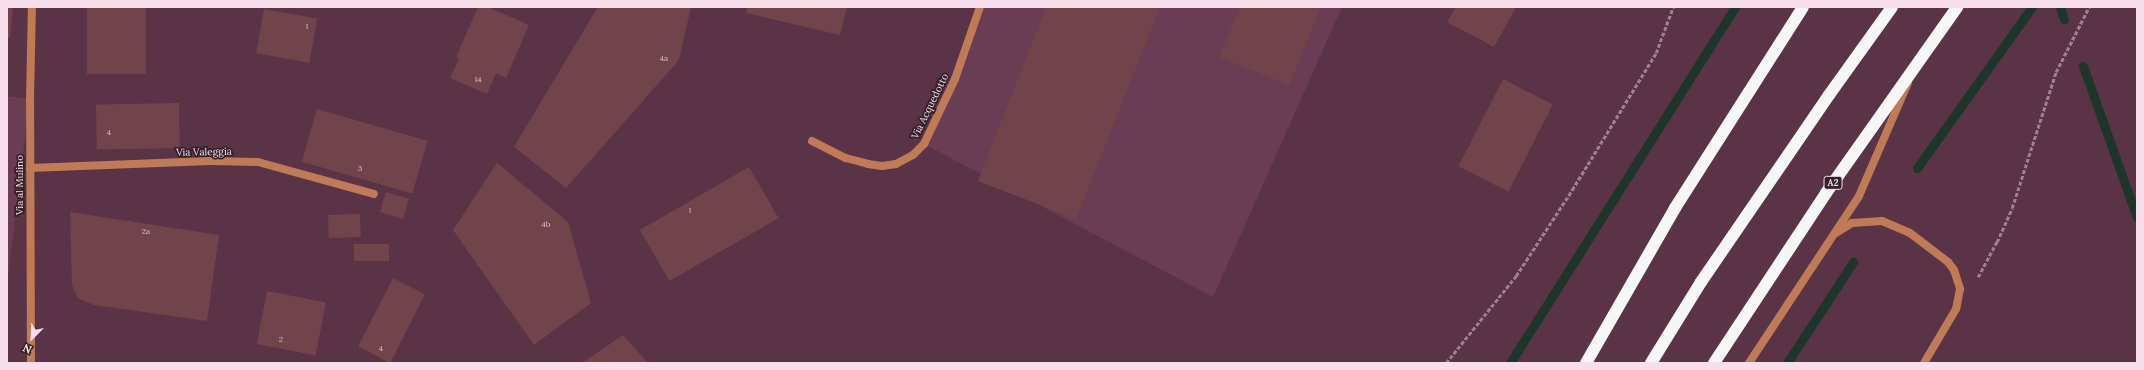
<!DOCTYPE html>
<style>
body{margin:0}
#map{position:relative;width:2144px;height:370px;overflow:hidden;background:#5a3347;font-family:Lora,serif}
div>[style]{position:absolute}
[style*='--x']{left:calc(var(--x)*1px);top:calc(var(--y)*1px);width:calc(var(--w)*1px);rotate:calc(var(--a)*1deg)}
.built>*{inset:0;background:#6a3d54;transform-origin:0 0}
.stream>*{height:9px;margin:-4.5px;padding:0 4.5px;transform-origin:4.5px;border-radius:4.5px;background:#1e352c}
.building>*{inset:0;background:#71444c;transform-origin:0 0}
.path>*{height:2.5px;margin-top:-1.25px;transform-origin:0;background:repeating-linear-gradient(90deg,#a07f8f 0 4px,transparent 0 6px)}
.service>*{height:8px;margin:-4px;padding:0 4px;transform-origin:4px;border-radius:4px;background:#bf7a56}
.minor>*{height:8px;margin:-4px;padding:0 4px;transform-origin:4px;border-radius:4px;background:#bf7a56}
.motorway>*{height:12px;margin:-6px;padding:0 6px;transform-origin:6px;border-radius:6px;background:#f6f6f6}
span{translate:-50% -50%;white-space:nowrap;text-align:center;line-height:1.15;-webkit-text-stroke:3.5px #34222b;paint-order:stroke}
.number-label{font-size:8px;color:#d6b8c2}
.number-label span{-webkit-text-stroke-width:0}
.shield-label span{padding:1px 3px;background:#34222b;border:1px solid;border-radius:3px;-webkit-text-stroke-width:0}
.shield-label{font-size:9px;color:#f8deea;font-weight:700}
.street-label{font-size:10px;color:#f8deea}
.frame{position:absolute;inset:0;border:8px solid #f8deea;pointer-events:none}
.north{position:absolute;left:12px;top:318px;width:40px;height:40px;-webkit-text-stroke:3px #34222b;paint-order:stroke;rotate:204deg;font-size:11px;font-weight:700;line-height:16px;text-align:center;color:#f8deea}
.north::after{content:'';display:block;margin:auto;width:14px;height:18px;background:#f8deea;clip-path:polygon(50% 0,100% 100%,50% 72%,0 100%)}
</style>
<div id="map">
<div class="built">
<div style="clip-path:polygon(980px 7px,1342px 7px,1213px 297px,924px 144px)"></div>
<div style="left:7px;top:96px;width:23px;height:267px;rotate:7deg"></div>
</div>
<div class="stream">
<div style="--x:2060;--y:7;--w:13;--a:72"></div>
<div style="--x:2083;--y:66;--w:161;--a:70.4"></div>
<div style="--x:1917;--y:168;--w:198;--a:-54.5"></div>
<div style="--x:1510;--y:363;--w:421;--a:-57.7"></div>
<div style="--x:1787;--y:363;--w:121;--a:-56.8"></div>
</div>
<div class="building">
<div style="clip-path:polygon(7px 7px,13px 7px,10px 38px,7px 38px)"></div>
<div style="left:87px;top:7px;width:59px;height:67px"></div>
<div style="clip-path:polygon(478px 7px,488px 7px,529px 25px,506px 78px,496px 73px,487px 94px,450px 78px,459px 59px,456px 57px)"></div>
<div style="clip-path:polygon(598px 7px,691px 7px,679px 60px,566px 188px,514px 147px)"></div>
<div style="clip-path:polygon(747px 7px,847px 7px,840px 35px,746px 13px)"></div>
<div style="clip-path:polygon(1046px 7px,1160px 7px,1076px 219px,978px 181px)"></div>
<div style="clip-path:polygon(1240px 7px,1321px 7px,1289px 85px,1219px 57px)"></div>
<div style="clip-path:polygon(1456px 7px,1516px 7px,1494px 47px,1447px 22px)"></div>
<div style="left:264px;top:9px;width:54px;height:45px;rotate:10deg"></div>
<div style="left:1503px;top:79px;width:56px;height:98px;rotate:27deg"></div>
<div style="left:179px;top:103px;width:45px;height:83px;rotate:89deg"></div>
<div style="left:317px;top:109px;width:115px;height:55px;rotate:16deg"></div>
<div style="clip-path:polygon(497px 163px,568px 222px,591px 303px,534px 345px,453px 230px)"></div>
<div style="left:749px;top:167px;width:59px;height:126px;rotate:60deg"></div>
<div style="left:386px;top:192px;width:24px;height:21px;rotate:17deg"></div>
<div style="clip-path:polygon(70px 212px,219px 235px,207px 321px,94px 305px,78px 298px,72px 285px)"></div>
<div style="left:360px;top:214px;width:23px;height:32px;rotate:88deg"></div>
<div style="left:354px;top:244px;width:35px;height:17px"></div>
<div style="left:393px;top:278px;width:36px;height:77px;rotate:27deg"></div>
<div style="left:267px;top:291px;width:60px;height:54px;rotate:11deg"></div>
<div style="clip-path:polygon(623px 335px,648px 363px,582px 363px)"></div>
</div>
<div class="path">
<div style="--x:1978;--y:277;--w:40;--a:-62"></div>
<div style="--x:1997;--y:242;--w:37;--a:-66"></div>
<div style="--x:2012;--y:208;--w:143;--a:-72.1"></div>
<div style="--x:2056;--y:72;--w:73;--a:-63.1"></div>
<div style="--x:1446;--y:363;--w:112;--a:-51.2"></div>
<div style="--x:1516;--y:276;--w:103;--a:-56.9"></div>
<div style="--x:1572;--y:190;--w:161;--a:-58.5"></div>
<div style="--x:1656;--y:53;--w:49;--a:-69.7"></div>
</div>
<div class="service">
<div style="--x:812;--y:141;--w:38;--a:27"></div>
<div style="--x:846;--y:158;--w:23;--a:15"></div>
<div style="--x:868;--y:164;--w:14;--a:8"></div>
<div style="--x:882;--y:166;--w:14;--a:-8"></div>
<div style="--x:896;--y:164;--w:19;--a:-28"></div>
<div style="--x:913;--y:155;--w:16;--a:-45"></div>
<div style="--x:924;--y:144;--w:72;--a:-64.5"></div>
<div style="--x:955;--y:79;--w:76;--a:-70.9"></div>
<div style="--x:1836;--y:233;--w:19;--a:-32"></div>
<div style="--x:1852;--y:223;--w:30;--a:-4"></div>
<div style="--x:1882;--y:221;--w:30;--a:23"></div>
<div style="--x:1910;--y:233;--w:48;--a:37.3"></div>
<div style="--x:1948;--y:262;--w:10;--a:53"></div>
<div style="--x:1954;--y:270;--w:20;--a:72"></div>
<div style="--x:1960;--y:289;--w:20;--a:101"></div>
<div style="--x:1956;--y:309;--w:63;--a:120.7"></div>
<div style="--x:1749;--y:363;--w:200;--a:-56.6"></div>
<div style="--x:1859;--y:196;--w:123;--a:-66.6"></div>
</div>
<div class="minor">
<div style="--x:30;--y:168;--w:180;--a:-2.2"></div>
<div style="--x:210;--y:161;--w:48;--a:1.2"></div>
<div style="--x:258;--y:162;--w:120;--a:15.4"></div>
<div style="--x:31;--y:363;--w:264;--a:-90.2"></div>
<div style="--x:30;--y:99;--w:92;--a:-88.8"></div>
</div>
<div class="motorway">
<div style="--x:1586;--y:363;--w:179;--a:-60.1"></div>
<div style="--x:1675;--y:208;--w:238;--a:-57.5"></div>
<div style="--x:1651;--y:363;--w:95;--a:-58.3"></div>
<div style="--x:1701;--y:282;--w:227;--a:-55.6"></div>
<div style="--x:1829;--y:95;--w:108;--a:-54.4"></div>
<div style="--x:1714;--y:363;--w:204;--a:-56.6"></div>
<div style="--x:1826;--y:193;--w:228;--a:-54.8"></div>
</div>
<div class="number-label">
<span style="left:307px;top:27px">1</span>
<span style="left:664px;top:59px">4a</span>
<span style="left:478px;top:80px">14</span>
<span style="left:109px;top:133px">4</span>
<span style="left:360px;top:169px">3</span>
<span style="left:690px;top:211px">1</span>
<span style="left:546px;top:225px">4b</span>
<span style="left:146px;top:232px">2a</span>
<span style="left:281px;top:340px">2</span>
<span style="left:381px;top:349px">4</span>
</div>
<div class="shield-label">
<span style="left:1833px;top:183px">A2</span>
</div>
<div class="street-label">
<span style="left:930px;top:106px;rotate:-64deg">Via Acquedotto</span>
<span style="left:204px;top:152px;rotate:-1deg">Via Valeggia</span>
<span style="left:20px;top:185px;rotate:-90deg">Via al Mulino</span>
</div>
<div class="frame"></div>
<div class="north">N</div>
</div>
